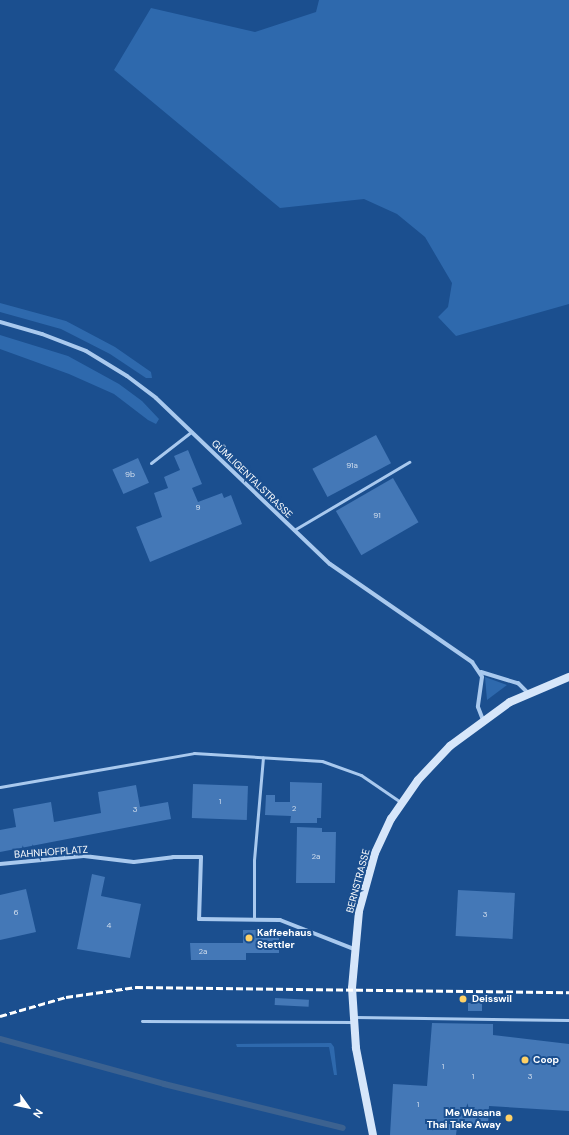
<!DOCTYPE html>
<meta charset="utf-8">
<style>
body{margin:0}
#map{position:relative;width:569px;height:1135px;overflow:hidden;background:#1b4f8f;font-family:"DM Sans",sans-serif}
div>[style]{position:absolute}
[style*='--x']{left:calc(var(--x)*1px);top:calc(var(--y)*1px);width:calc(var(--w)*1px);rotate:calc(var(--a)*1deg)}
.green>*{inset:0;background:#2e69ad}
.stream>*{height:6px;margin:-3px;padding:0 3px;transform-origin:3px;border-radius:3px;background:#3c6290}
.building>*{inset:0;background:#4478b7;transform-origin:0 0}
.lane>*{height:3px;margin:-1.5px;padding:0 1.5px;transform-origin:1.5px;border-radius:1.5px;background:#a9c9ee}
.street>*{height:4px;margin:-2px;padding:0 2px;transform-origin:2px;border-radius:2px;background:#a9c9ee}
.secondary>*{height:8px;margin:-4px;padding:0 4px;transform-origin:4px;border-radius:4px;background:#d6e6fa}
.rail>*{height:3px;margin-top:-1.5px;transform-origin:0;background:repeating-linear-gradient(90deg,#fff 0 7px,transparent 0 10px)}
.dots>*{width:11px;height:11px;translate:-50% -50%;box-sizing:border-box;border:2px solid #1b4f8f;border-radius:50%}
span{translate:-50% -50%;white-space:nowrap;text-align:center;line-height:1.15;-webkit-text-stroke:4px #1b4f8f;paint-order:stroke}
.number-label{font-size:8px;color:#d0dded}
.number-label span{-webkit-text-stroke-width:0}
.street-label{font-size:10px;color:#fff}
.poi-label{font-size:10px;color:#fff;font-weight:700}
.left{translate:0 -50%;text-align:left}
.right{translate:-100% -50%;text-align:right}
.north{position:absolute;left:8px;top:1087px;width:40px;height:40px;-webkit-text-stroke:3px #1b4f8f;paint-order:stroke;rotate:123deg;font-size:11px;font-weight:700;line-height:16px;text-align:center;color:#fff}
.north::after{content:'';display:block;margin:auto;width:14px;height:18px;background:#fff;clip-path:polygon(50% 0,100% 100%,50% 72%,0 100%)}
</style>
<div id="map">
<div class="green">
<div style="clip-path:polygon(319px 0,569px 0,569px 304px,456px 336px,438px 317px,448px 307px,452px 283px,425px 237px,397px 214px,364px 199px,280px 208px,114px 70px,151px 8px,255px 32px,316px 12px)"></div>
<div style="clip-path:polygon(0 303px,66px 321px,115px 347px,151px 372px,152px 378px,146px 378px,110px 354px,61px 329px,0 312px)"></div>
<div style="clip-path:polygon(0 335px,68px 356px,119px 384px,142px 401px,159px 419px,156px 424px,148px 420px,114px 394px,69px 374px,0 349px)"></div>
<div style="clip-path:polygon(485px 677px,507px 685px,487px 700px)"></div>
<div style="clip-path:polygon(331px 1043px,334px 1047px,337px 1075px,334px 1075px,329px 1047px,237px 1047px,236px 1044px)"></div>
</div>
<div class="stream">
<div style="--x:0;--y:1039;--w:170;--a:15.3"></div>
<div style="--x:164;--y:1084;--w:184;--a:13.8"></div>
</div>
<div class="building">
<div style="left:376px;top:435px;width:32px;height:72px;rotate:62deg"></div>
<div style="clip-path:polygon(188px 450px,202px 484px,192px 488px,198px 502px,222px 493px,224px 498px,231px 495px,242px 524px,150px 562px,136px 527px,162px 517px,154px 493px,168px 488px,164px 477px,180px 470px,174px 456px)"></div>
<div style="left:138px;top:458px;width:27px;height:28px;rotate:66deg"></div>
<div style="left:393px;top:478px;width:51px;height:66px;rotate:60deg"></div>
<div style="clip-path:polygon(290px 782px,322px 783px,321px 818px,317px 818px,317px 823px,290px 823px,291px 816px,265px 815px,266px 795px,275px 795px,275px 802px,290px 802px)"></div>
<div style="left:193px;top:784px;width:55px;height:34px;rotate:2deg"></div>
<div style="clip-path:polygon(136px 785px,140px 807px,168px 802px,171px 819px,0 852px,0 830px,16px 827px,13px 809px,51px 802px,54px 822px,101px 813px,98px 792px)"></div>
<div style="clip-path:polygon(297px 827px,322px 828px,322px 832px,336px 832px,335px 883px,296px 883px)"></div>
<div style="clip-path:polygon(92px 874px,105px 877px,101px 896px,141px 904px,130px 958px,77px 949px)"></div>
<div style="clip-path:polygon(26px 889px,36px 932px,0 940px,0 895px)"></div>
<div style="left:458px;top:890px;width:57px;height:46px;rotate:3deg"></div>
<div style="clip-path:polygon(243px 930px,279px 930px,279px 953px,246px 953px,246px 960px,191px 960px,190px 943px,243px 943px)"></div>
<div style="left:275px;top:998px;width:34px;height:7px;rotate:3deg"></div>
<div style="left:468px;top:1003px;width:14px;height:8px"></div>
<div style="clip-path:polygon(432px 1023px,493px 1024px,493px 1035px,569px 1044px,569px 1111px,489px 1106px,488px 1126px,457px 1127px,456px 1135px,390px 1135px,393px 1084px,427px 1086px)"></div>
</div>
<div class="lane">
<div style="--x:151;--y:463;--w:51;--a:-37.8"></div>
<div style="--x:294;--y:530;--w:134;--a:-30.6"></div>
<div style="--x:0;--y:787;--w:197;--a:-9.9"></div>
<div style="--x:194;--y:753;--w:128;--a:3.6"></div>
<div style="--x:322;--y:761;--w:41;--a:19.7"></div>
<div style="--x:361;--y:775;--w:50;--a:34.3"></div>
<div style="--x:254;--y:919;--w:59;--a:-90"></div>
<div style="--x:254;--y:860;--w:103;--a:-85"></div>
<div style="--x:355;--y:1017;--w:214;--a:0.8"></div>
<div style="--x:142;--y:1021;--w:211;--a:0.3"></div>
</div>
<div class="street">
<div style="--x:0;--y:322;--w:44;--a:15.9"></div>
<div style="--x:42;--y:334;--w:47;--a:21.1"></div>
<div style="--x:86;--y:351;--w:48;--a:31.4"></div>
<div style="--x:127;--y:376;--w:36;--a:37"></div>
<div style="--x:156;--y:398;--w:240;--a:43.7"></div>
<div style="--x:330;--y:564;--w:173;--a:34.6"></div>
<div style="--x:472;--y:662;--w:18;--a:56"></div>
<div style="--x:482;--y:677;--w:30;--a:98"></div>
<div style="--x:478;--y:707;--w:14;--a:69"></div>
<div style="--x:481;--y:672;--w:39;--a:17"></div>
<div style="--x:518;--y:683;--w:14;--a:45"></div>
<div style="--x:0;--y:864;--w:84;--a:-5.4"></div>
<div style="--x:84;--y:856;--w:50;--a:6.8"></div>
<div style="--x:134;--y:862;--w:39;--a:-7"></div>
<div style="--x:173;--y:857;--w:28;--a:0"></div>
<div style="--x:201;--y:857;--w:62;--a:91.8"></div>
<div style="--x:199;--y:919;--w:81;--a:0.7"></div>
<div style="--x:280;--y:920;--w:79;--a:21.4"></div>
</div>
<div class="secondary">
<div style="--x:373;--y:1135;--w:89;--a:-101.1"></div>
<div style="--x:356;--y:1048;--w:60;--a:-93.8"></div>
<div style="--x:352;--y:988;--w:77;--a:-84.8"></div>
<div style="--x:359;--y:911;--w:60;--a:-74.6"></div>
<div style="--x:375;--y:853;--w:38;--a:-65"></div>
<div style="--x:391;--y:819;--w:47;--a:-55.3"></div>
<div style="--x:418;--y:780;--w:47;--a:-46.7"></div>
<div style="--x:450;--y:746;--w:74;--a:-36.3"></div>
<div style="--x:510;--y:702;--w:64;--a:-23"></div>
</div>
<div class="rail">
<div style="--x:0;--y:1016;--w:69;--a:-16.1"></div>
<div style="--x:66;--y:997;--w:71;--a:-8.1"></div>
<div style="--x:136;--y:987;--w:433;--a:0.7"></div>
</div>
<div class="dots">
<div style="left:249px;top:938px;background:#ffd166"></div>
<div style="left:463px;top:999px;background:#ffd166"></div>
<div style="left:525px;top:1060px;background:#ffd166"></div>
<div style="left:509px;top:1118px;background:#ffd166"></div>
</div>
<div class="number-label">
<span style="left:352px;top:466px">91a</span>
<span style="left:130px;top:475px">9b</span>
<span style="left:198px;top:508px">9</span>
<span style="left:377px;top:516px">91</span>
<span style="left:220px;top:802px">1</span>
<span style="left:294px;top:809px">2</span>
<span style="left:135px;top:810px">3</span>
<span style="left:316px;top:857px">2a</span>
<span style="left:16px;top:913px">6</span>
<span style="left:485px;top:915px">3</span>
<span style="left:109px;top:926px">4</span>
<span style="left:203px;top:952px">2a</span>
<span style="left:443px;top:1067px">1</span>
<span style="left:473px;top:1077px">1</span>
<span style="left:530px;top:1077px">3</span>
<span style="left:418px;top:1105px">1</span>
</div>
<div class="street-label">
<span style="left:252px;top:479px;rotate:44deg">GÜMLIGENTALSTRASSE</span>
<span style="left:51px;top:852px;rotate:-4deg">BAHNHOFPLATZ</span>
<span style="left:358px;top:881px;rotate:-75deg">BERNSTRASSE</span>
</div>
<div class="poi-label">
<span class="left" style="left:257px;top:938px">Kaffeehaus<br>Stettler</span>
<span class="left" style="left:472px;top:999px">Deisswil</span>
<span class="left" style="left:533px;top:1060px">Coop</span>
<span class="right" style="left:501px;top:1118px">Me Wasana<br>Thai Take Away</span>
</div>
<div class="north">N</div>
</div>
